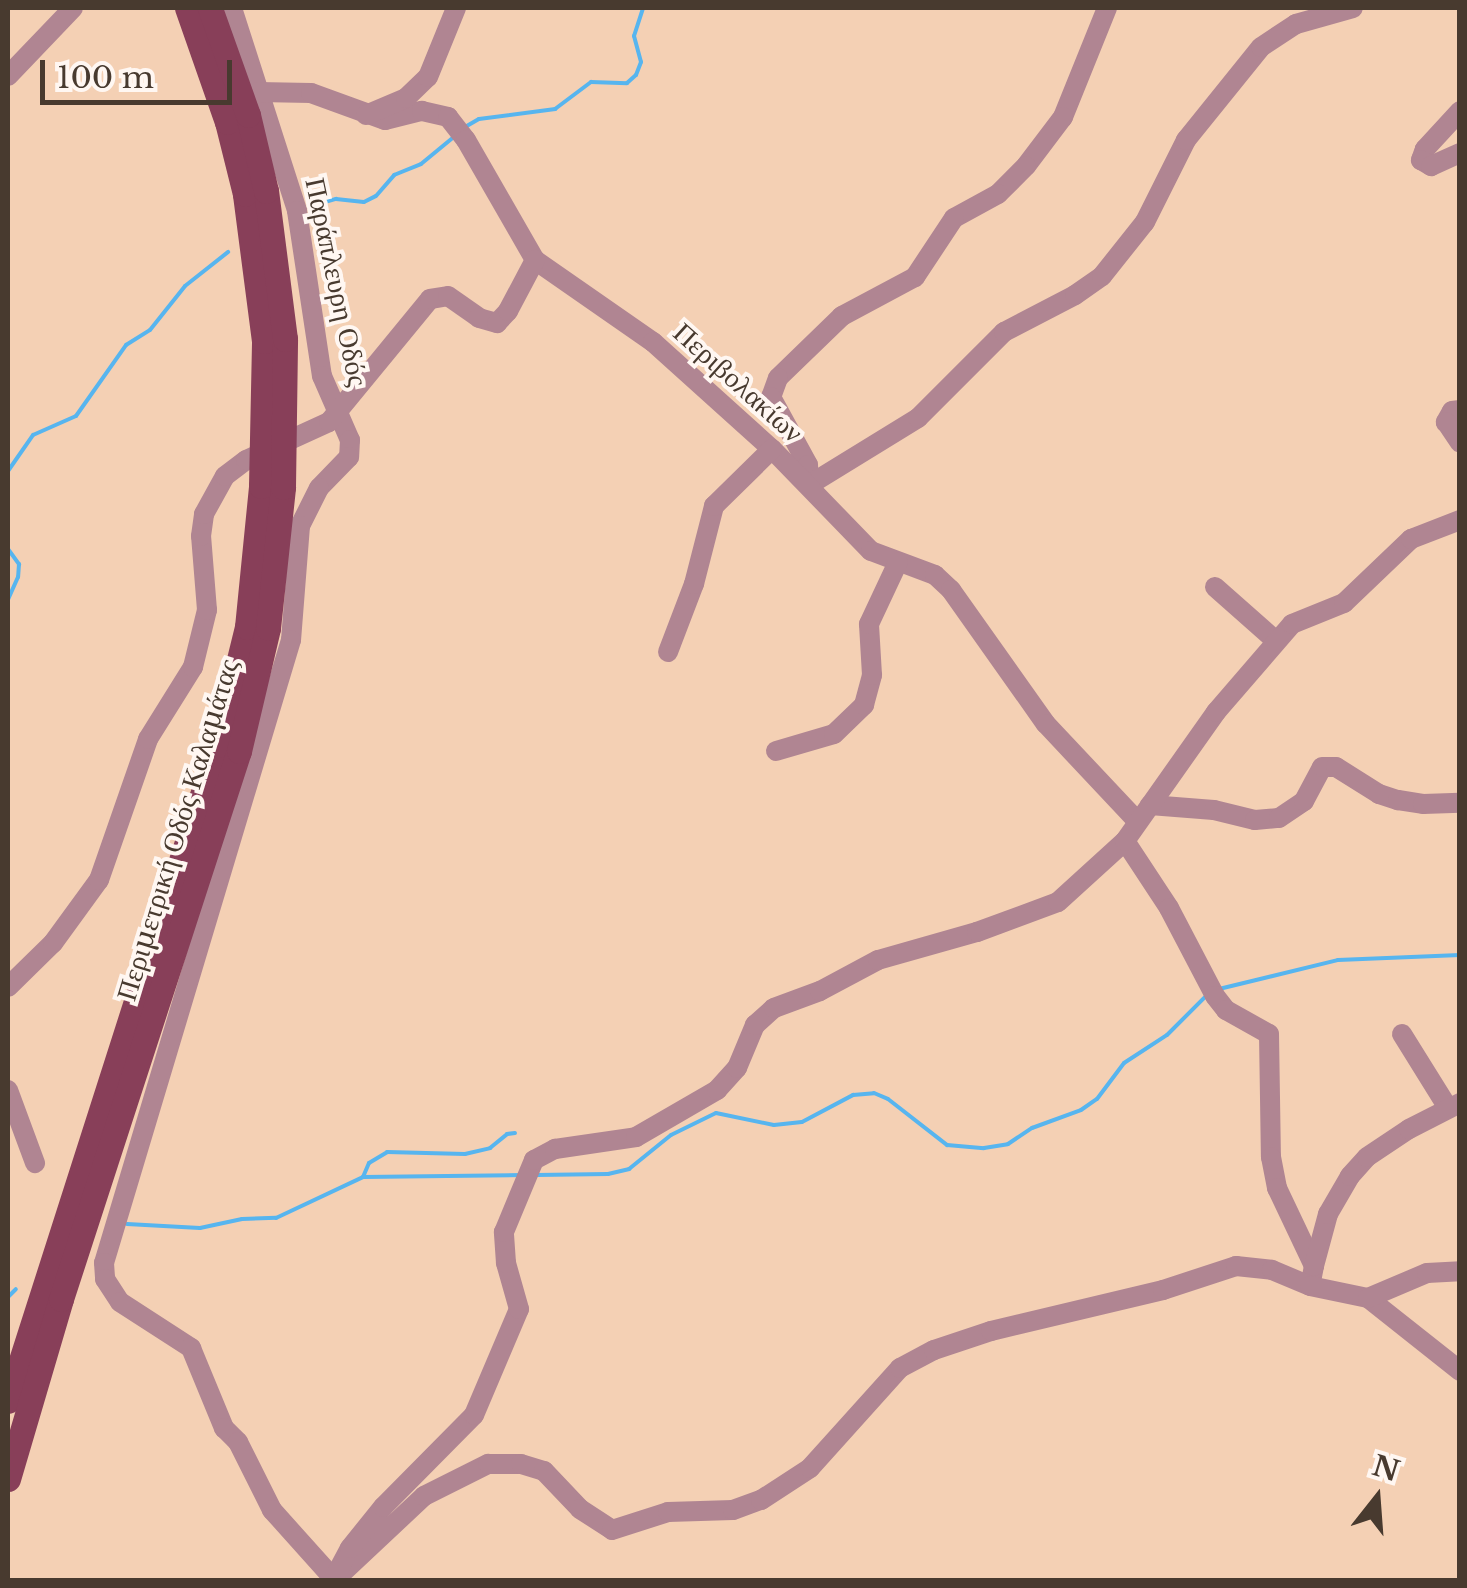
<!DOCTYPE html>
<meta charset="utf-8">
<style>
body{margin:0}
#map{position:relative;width:1467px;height:1588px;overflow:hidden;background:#f4d0b4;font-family:"Libre Baskerville",serif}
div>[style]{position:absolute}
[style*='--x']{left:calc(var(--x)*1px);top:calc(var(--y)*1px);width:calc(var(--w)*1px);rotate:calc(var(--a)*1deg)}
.stream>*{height:4px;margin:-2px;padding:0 2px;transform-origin:2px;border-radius:2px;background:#57b5ef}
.minor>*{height:20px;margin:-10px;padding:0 10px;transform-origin:10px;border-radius:10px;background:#b08592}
.major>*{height:25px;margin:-12.5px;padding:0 12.5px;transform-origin:12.5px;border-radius:12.5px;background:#883f59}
span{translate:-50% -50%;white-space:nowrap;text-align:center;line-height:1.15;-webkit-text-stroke:8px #fff7f2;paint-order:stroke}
.street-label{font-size:28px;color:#483a2f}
.frame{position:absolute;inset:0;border:10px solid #483a2f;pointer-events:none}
.north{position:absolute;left:1327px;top:1448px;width:100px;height:100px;-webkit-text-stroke:8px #fff7f2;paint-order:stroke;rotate:17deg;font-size:28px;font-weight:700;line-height:40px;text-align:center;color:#483a2f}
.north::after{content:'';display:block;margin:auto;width:35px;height:45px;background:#483a2f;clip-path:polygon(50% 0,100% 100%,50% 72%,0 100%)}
.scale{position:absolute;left:40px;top:60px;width:192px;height:45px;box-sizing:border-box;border:5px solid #483a2f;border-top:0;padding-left:12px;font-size:30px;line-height:35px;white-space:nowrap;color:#483a2f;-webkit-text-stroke:8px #fff7f2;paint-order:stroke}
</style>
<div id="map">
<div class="stream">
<div style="--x:465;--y:127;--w:16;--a:-30"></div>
<div style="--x:479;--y:119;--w:77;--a:-7.5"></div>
<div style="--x:555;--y:109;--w:45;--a:-36.9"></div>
<div style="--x:591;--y:82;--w:36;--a:2"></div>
<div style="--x:627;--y:83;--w:12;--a:-42"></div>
<div style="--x:636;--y:75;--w:14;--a:-69"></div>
<div style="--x:641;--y:62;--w:27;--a:-105"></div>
<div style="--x:634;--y:36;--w:29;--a:-72"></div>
<div style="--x:311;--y:206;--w:26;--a:-16"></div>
<div style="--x:336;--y:199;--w:28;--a:6"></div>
<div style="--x:364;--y:202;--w:13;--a:-27"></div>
<div style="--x:376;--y:196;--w:28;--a:-49"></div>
<div style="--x:394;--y:175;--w:29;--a:-22"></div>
<div style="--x:421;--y:164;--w:44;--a:-39.5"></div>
<div style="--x:8;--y:471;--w:44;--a:-55.2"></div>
<div style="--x:33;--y:435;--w:47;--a:-23.8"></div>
<div style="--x:76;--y:416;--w:87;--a:-54.8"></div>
<div style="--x:126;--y:345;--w:28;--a:-32"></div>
<div style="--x:150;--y:330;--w:56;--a:-51.5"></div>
<div style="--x:185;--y:286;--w:55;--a:-38.3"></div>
<div style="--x:8;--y:549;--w:19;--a:54"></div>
<div style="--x:19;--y:564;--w:13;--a:94"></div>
<div style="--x:18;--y:577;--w:24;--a:114"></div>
<div style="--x:1219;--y:989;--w:122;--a:-13.7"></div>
<div style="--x:1338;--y:960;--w:122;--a:-2.3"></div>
<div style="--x:537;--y:1175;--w:71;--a:-0.8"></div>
<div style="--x:608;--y:1174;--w:22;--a:-13"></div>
<div style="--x:629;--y:1169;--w:54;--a:-39"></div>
<div style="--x:671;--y:1135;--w:50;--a:-26.1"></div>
<div style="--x:716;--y:1113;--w:59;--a:11.7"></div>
<div style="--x:774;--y:1125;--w:28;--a:-6"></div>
<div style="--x:802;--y:1122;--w:58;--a:-27.9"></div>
<div style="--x:853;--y:1095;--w:21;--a:-5"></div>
<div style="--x:874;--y:1093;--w:15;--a:23"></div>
<div style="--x:888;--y:1099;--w:75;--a:37.9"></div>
<div style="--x:947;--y:1145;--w:37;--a:5"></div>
<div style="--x:984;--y:1148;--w:24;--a:-9"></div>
<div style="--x:1008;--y:1144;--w:29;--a:-34"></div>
<div style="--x:1032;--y:1128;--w:52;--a:-20.2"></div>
<div style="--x:1081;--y:1110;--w:19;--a:-35"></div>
<div style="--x:1097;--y:1099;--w:45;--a:-53.1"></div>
<div style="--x:1124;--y:1063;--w:51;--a:-33.1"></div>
<div style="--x:1167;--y:1035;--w:55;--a:-45"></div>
<div style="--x:363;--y:1177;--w:15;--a:-67"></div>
<div style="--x:369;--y:1163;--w:21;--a:-31"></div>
<div style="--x:387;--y:1152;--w:78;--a:1.5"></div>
<div style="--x:465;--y:1154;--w:26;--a:-13"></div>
<div style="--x:490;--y:1148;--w:22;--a:-39"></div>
<div style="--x:507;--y:1134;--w:8;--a:-7"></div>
<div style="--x:127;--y:1224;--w:73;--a:3.1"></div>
<div style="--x:200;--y:1228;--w:43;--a:-12.1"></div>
<div style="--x:242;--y:1219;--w:34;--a:-2"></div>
<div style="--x:276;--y:1218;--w:96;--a:-25.2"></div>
<div style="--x:363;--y:1177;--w:159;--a:-0.7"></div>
<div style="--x:8;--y:1297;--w:11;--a:-45"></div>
</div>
<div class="minor">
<div style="--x:232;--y:8;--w:213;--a:72.2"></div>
<div style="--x:297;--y:211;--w:167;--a:81.4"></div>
<div style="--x:322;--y:376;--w:70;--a:66.4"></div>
<div style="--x:350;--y:440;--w:17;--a:93"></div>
<div style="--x:349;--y:457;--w:43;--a:134.1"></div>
<div style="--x:319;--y:488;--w:42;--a:116.6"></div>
<div style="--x:300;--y:526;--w:114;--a:94.5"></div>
<div style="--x:291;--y:640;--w:650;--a:106.71"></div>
<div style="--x:104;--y:1263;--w:16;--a:86"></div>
<div style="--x:105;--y:1279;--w:27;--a:57"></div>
<div style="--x:120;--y:1302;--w:85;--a:32.9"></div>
<div style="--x:191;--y:1348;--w:87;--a:67.6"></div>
<div style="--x:224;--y:1428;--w:20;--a:45"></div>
<div style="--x:238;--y:1442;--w:76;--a:63.4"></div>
<div style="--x:272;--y:1510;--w:93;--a:48.1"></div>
<div style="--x:1107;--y:8;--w:118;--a:112"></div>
<div style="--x:1063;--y:117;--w:61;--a:127.1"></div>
<div style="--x:1026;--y:166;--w:40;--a:135"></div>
<div style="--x:998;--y:194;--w:50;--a:151.4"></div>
<div style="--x:954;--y:218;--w:71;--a:123.5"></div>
<div style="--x:915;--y:277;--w:83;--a:151.9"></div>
<div style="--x:842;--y:316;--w:89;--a:135.9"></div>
<div style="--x:778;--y:378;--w:20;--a:110"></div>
<div style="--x:771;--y:397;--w:77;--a:61.4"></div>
<div style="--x:808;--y:465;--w:20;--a:87"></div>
<div style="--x:809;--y:485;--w:128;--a:-31.6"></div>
<div style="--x:918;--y:418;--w:122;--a:-45"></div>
<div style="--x:1004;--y:332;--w:80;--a:-27.5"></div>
<div style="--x:1075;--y:295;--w:33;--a:-35"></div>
<div style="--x:1102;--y:276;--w:69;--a:-51.5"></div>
<div style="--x:1145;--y:222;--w:92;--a:-63.4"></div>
<div style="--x:1186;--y:140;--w:119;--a:-51.1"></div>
<div style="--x:1261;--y:47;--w:42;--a:-33.3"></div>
<div style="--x:1296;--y:24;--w:59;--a:-15.7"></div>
<div style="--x:8;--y:76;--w:94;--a:-46.3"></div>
<div style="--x:258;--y:92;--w:53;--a:1.1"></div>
<div style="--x:311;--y:93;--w:79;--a:20"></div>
<div style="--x:385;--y:120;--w:38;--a:-14"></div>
<div style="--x:422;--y:111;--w:27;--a:13"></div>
<div style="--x:448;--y:117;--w:29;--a:52"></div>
<div style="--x:466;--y:140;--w:138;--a:60.1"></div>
<div style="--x:535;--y:260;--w:144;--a:34.8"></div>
<div style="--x:653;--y:342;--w:160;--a:42"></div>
<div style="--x:772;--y:449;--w:142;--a:45.9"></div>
<div style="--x:871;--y:551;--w:68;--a:20.6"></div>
<div style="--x:935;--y:575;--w:22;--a:43"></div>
<div style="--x:951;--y:590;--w:164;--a:54.7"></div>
<div style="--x:1046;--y:724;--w:133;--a:46.8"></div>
<div style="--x:1460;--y:111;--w:52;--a:132.6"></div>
<div style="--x:1425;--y:149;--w:12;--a:110"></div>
<div style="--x:1421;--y:160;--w:12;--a:31"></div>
<div style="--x:1431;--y:166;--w:32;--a:-24"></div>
<div style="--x:366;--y:115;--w:43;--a:-23"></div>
<div style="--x:406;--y:98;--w:30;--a:-44"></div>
<div style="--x:428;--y:77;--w:74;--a:-67.9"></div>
<div style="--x:1460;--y:410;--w:8;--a:173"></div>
<div style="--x:1452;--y:411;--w:13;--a:119"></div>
<div style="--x:1446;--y:422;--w:25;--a:56"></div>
<div style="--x:1215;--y:587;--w:80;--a:41.5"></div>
<div style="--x:668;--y:652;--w:73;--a:-69.1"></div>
<div style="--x:694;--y:584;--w:81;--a:-75.6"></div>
<div style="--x:714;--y:506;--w:81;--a:-44.5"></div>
<div style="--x:776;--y:751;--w:60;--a:-16.3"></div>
<div style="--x:834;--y:734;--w:42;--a:-44"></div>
<div style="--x:864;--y:705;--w:31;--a:-75"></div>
<div style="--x:872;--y:675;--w:51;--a:-93.4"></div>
<div style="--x:869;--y:624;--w:68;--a:-64.9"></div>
<div style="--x:1150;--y:805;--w:64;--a:4.5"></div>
<div style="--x:1214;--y:810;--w:42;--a:13.7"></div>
<div style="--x:1255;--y:820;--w:24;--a:-5"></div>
<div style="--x:1279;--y:818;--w:30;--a:-34"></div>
<div style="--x:1304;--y:801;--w:38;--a:-62"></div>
<div style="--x:1322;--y:767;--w:14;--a:0"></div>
<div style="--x:1336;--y:767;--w:51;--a:32.1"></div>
<div style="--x:1379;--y:794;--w:20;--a:18"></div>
<div style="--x:1398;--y:800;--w:25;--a:9"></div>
<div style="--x:1423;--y:804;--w:37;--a:-2"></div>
<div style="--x:1125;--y:841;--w:80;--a:56.7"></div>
<div style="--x:1169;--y:908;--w:99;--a:62.4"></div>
<div style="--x:1215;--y:996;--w:18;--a:52"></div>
<div style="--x:1226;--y:1010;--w:49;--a:29.2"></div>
<div style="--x:1269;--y:1034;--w:123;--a:89.1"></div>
<div style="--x:1271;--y:1157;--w:32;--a:79"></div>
<div style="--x:1277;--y:1188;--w:86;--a:64.6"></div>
<div style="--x:1314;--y:1266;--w:20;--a:101"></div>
<div style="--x:8;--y:987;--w:63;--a:-44.4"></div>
<div style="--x:53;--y:943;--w:78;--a:-53.9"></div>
<div style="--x:99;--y:880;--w:149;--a:-70.8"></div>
<div style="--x:148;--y:739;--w:85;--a:-58"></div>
<div style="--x:193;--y:667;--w:59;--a:-76.2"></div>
<div style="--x:207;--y:610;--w:74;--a:-94.6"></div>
<div style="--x:201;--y:536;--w:22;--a:-82"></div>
<div style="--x:204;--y:514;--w:43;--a:-61.1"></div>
<div style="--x:225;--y:476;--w:26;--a:-37"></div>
<div style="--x:246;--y:460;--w:91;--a:-24.6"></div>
<div style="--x:329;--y:422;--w:159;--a:-50.6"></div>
<div style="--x:430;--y:299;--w:18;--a:-9"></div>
<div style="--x:448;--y:296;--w:38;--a:35"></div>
<div style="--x:479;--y:318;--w:19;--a:16"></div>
<div style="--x:497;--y:323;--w:16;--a:-47"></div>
<div style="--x:508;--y:311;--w:58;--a:-62.1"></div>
<div style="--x:1402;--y:1034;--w:87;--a:58.1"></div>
<div style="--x:8;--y:1090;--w:78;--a:69.7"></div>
<div style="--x:1314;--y:1266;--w:54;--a:-74.9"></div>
<div style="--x:1328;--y:1214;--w:44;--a:-59.9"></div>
<div style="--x:1350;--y:1176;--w:25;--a:-48"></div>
<div style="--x:1367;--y:1157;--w:50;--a:-33.7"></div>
<div style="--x:1409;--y:1129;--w:57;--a:-27"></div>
<div style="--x:1368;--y:1298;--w:117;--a:38.4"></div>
<div style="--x:341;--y:1574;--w:114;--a:-43.2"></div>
<div style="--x:424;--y:1496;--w:72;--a:-26.6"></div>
<div style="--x:488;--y:1464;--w:33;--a:0"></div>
<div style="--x:521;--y:1464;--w:24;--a:17"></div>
<div style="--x:544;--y:1471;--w:52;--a:46.5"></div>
<div style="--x:580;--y:1509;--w:38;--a:33"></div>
<div style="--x:612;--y:1530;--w:59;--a:-17.8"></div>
<div style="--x:668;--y:1512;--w:65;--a:-1.8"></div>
<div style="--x:733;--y:1510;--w:30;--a:-20"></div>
<div style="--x:761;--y:1500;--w:59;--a:-33.1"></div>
<div style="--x:810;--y:1468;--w:135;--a:-48"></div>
<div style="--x:900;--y:1368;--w:38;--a:-28"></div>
<div style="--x:934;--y:1350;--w:60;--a:-18.4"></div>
<div style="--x:991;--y:1331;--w:177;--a:-13.4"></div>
<div style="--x:1163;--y:1290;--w:77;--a:-18.2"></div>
<div style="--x:1236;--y:1266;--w:36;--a:6"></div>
<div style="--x:1272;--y:1270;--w:41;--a:22.8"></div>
<div style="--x:1310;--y:1286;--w:59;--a:11.7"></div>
<div style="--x:1368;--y:1298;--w:64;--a:-23"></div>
<div style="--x:1427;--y:1273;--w:33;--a:-3"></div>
<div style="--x:333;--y:1580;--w:36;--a:-62"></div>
<div style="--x:350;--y:1548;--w:53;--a:-51.2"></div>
<div style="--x:383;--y:1507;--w:129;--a:-45.3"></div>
<div style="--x:474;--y:1415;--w:115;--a:-67"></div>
<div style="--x:519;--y:1309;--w:48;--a:-105.8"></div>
<div style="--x:506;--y:1263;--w:31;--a:-94"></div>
<div style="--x:504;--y:1232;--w:78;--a:-67.4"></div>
<div style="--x:534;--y:1160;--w:24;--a:-28"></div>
<div style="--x:555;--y:1149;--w:82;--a:-8.4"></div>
<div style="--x:636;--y:1137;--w:94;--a:-30.1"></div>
<div style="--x:717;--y:1090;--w:30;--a:-48"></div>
<div style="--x:737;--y:1068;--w:47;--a:-67.3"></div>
<div style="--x:755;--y:1025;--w:25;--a:-42"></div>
<div style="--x:774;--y:1008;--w:49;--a:-20.3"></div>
<div style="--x:820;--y:991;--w:66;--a:-28.1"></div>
<div style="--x:878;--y:960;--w:103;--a:-15.8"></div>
<div style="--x:977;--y:932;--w:86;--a:-20.3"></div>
<div style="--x:1058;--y:902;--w:91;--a:-42.3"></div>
<div style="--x:1125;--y:841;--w:158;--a:-54.8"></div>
<div style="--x:1216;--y:712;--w:116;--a:-49.2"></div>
<div style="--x:1292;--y:624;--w:56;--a:-22"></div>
<div style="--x:1344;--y:603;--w:93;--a:-43.7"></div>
<div style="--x:1411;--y:539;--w:53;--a:-21.2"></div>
</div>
<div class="major">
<div style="--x:8;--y:1401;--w:689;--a:-72.25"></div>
<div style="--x:218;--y:745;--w:122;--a:-76.2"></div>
<div style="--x:247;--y:627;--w:142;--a:-84.3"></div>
<div style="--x:261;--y:486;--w:145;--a:-88.8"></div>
<div style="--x:264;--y:341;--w:148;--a:-97.4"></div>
<div style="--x:245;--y:194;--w:74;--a:-104"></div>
<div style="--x:227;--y:122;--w:121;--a:-109.3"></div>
<div style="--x:8;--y:1479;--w:188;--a:-73.6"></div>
<div style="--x:61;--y:1299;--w:576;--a:-72.01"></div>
<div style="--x:239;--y:751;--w:126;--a:-76.7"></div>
<div style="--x:268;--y:628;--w:142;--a:-83.9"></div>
<div style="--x:283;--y:487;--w:148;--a:-89.2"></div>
<div style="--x:285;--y:339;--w:149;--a:-97.3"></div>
<div style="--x:266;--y:191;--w:78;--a:-103.3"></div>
<div style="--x:248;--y:115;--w:114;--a:-109.6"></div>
</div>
<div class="street-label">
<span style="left:336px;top:282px;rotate:78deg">Παράπλευρη Οδός</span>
<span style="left:738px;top:383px;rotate:42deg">Περιβολακίων</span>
<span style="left:178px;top:830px;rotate:-73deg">Περιμετρική Οδός Καλαμάτας</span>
</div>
<div class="frame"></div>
<div class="north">N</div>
<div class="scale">100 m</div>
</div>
